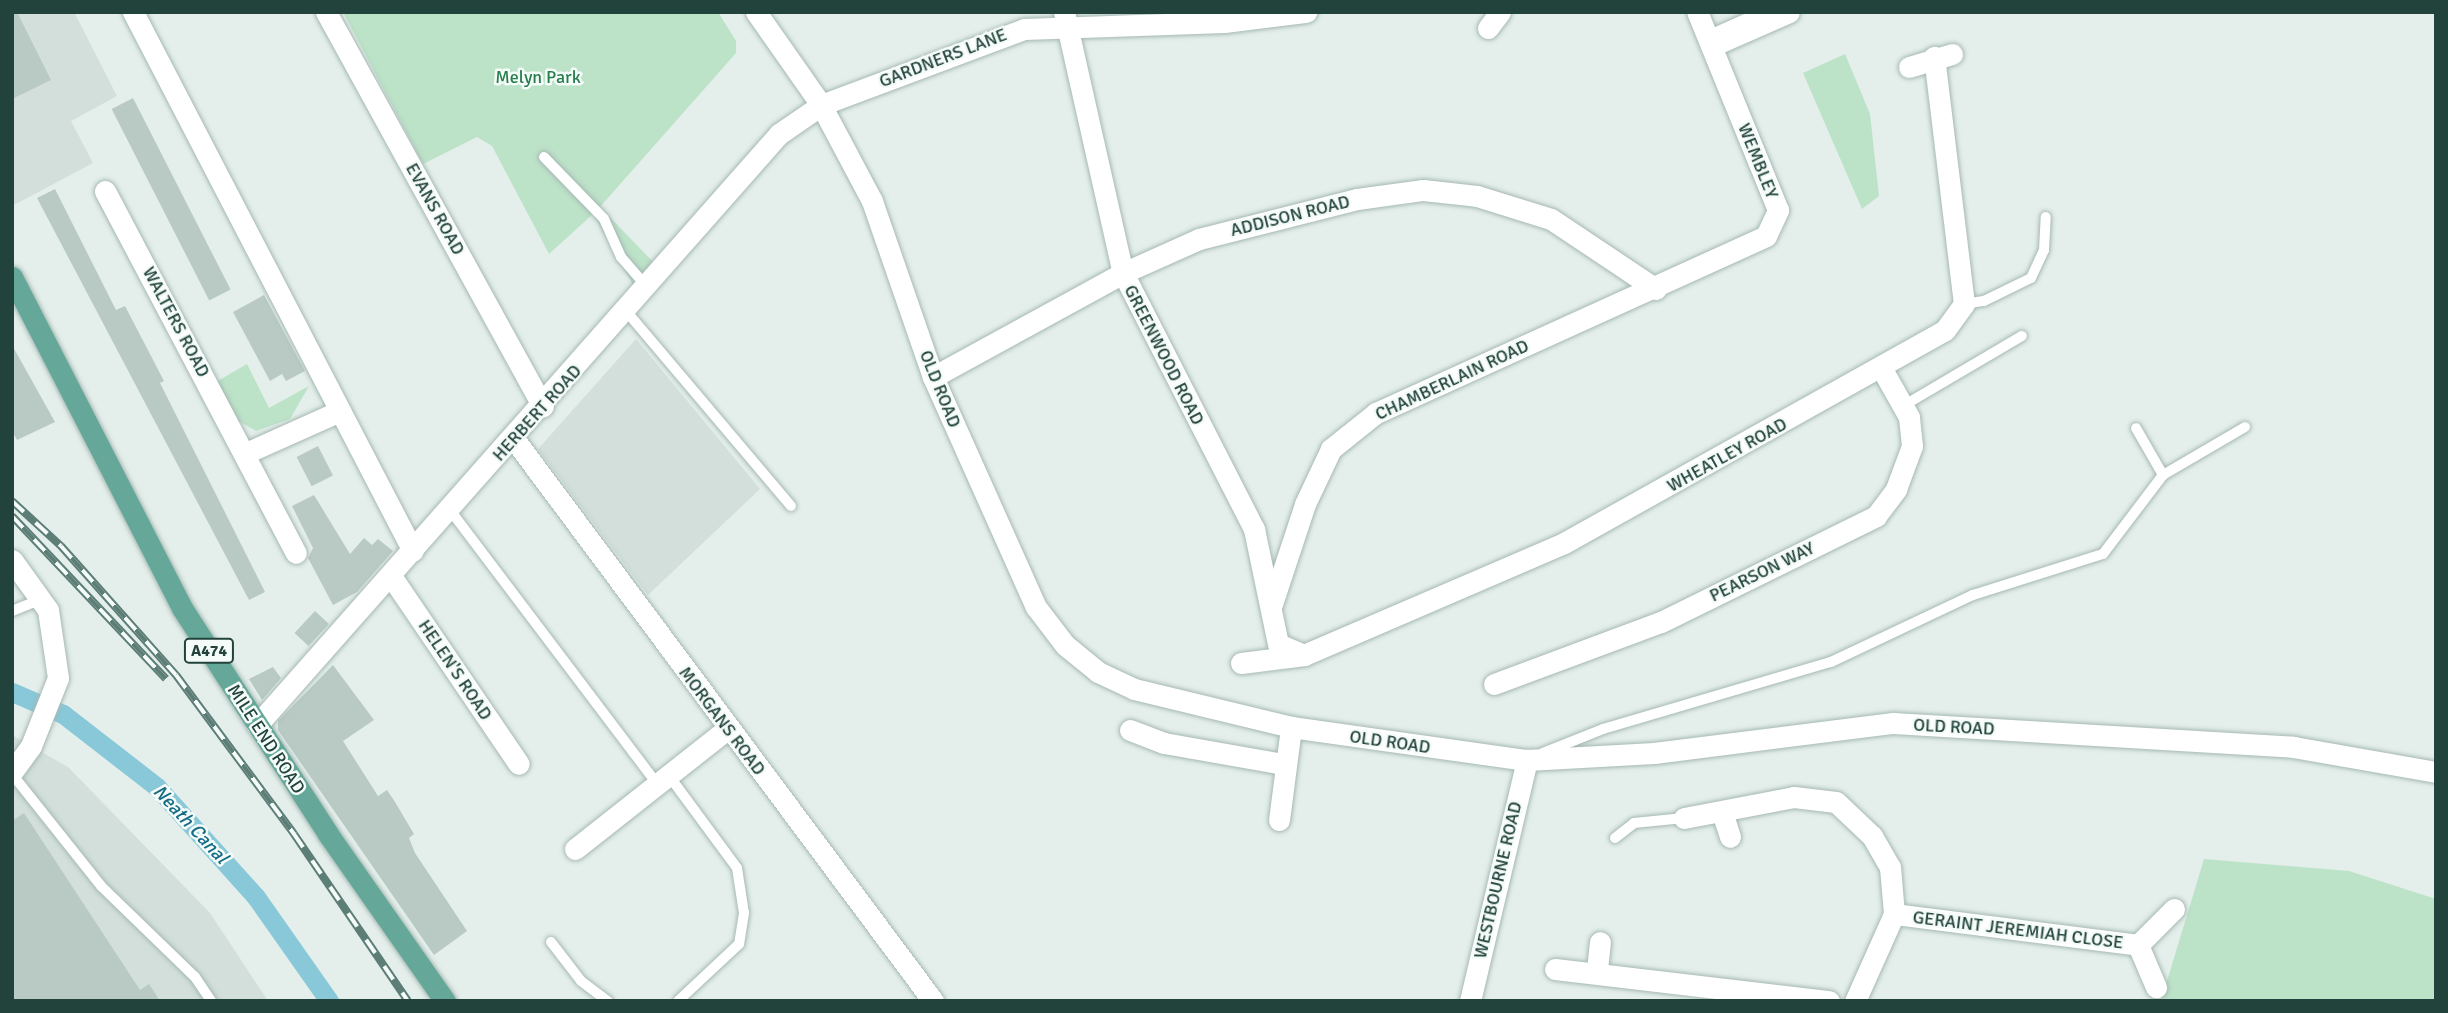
<!DOCTYPE html>
<style>
body{margin:0}
#map{position:relative;width:2448px;height:1013px;overflow:hidden;background:#e4efeb;font-family:Signika,sans-serif}
div>[style]{position:absolute}
[style*='--x']{left:calc(var(--x)*1px);top:calc(var(--y)*1px);width:calc(var(--w)*1px);rotate:calc(var(--a)*1deg)}
.built>*{inset:0;background:#d2dfda}
.green>*{inset:0;background:#bce2c8}
.canal>*{height:19px;margin:-9.5px;padding:0 9.5px;transform-origin:9.5px;border-radius:9.5px;background:#88c8d8}
.building>*{inset:0;background:#b9cac4;transform-origin:0 0}
.roads{filter:drop-shadow(0 0 2px #a6b8b3) drop-shadow(0 0 2px #a6b8b3)}
.lane>*{height:10px;margin:-5px;padding:0 5px;transform-origin:5px;border-radius:5px;background:#fff}
.street>*{height:21px;margin:-10.5px;padding:0 10.5px;transform-origin:10.5px;border-radius:10.5px;background:#fff}
.secondary>*{height:21px;margin:-10.5px;padding:0 10.5px;transform-origin:10.5px;border-radius:10.5px;background:#fff}
.primary>*{height:21px;margin:-10.5px;padding:0 10.5px;transform-origin:10.5px;border-radius:10.5px;background:#65a89a}
.rail>*{height:8px;margin-top:-4px;transform-origin:0;background:repeating-linear-gradient(90deg,#f5fbf8 0 16px,#5c7e76 0 32px);box-sizing:border-box;border-block:2px solid #5c7e76}
span{translate:-50% -50%;white-space:nowrap;text-align:center;line-height:1.15;-webkit-text-stroke:5px #f5fbf8;paint-order:stroke}
.shield-label span{padding:2px 5px;background:#f5fbf8;border:2px solid;border-radius:5px;-webkit-text-stroke-width:0}
.shield-label{font-size:16px;color:#21433b;font-weight:700}
.street-label{font-size:18px;color:#21433b}
.park-label{font-size:18px;color:#277e4d}
.water-label{font-size:19px;color:#156d85;font-style:italic}
.frame{position:absolute;inset:0;border:14px solid #21433b;pointer-events:none}
</style>
<div id="map">
<div class="built">
<div style="clip-path:polygon(12px 12px,74px 12px,117px 96px,71px 121px,93px 163px,12px 206px)"></div>
<div style="clip-path:polygon(636px 339px,760px 489px,648px 595px,538px 449px)"></div>
<div style="clip-path:polygon(12px 735px,68px 767px,210px 913px,268px 1001px,12px 1001px)"></div>
</div>
<div class="green">
<div style="clip-path:polygon(343px 12px,718px 12px,736px 41px,736px 53px,600px 207px,656px 265px,634px 287px,593px 214px,549px 254px,492px 146px,477px 137px,423px 164px)"></div>
<div style="clip-path:polygon(1845px 54px,1870px 114px,1879px 196px,1862px 209px,1803px 73px)"></div>
<div style="clip-path:polygon(247px 364px,269px 408px,309px 386px,290px 419px,256px 431px,237px 420px,216px 382px)"></div>
<div style="clip-path:polygon(2204px 859px,2349px 871px,2436px 899px,2436px 1001px,2161px 1001px)"></div>
</div>
<div class="canal">
<div style="--x:12;--y:692;--w:56;--a:23.3"></div>
<div style="--x:63;--y:714;--w:119;--a:37.8"></div>
<div style="--x:157;--y:787;--w:148;--a:48"></div>
<div style="--x:256;--y:897;--w:127;--a:54.9"></div>
</div>
<div class="building">
<div style="clip-path:polygon(12px 12px,17px 12px,51px 80px,12px 99px)"></div>
<div style="left:133px;top:98px;width:215px;height:24px;rotate:63deg"></div>
<div style="clip-path:polygon(55px 189px,116px 310px,125px 306px,164px 381px,160px 383px,265px 592px,249px 600px,37px 198px)"></div>
<div style="clip-path:polygon(264px 295px,305px 371px,286px 381px,282px 374px,270px 381px,233px 312px)"></div>
<div style="clip-path:polygon(12px 345px,55px 422px,17px 440px,12px 431px)"></div>
<div style="left:318px;top:446px;width:33px;height:24px;rotate:63deg"></div>
<div style="clip-path:polygon(314px 495px,350px 554px,364px 538px,372px 545px,378px 539px,393px 551px,357px 592px,333px 605px,308px 558px,313px 548px,292px 506px)"></div>
<div style="left:315px;top:611px;width:19px;height:30px;rotate:43deg"></div>
<div style="clip-path:polygon(333px 665px,374px 720px,343px 741px,378px 796px,387px 790px,395px 802px,414px 834px,409px 838px,415px 853px,467px 931px,434px 955px,278px 730px,278px 721px)"></div>
<div style="clip-path:polygon(273px 667px,281px 678px,262px 700px,249px 679px)"></div>
<div style="clip-path:polygon(24px 813px,140px 990px,149px 984px,160px 1001px,12px 1001px,12px 821px)"></div>
</div>
<div class="roads">
<div class="lane">
<div style="--x:1707;--y:36;--w:59;--a:-24"></div>
<div style="--x:544;--y:157;--w:86;--a:45.9"></div>
<div style="--x:604;--y:219;--w:42;--a:65.9"></div>
<div style="--x:621;--y:257;--w:38;--a:49"></div>
<div style="--x:1964;--y:304;--w:20;--a:-9"></div>
<div style="--x:1984;--y:301;--w:52;--a:-26.1"></div>
<div style="--x:2031;--y:278;--w:31;--a:-65"></div>
<div style="--x:2044;--y:250;--w:33;--a:-87"></div>
<div style="--x:627;--y:312;--w:254;--a:49.8"></div>
<div style="--x:1903;--y:406;--w:138;--a:-30.5"></div>
<div style="--x:2163;--y:475;--w:95;--a:-30.3"></div>
<div style="--x:450;--y:510;--w:341;--a:52.9"></div>
<div style="--x:12;--y:611;--w:31;--a:-22"></div>
<div style="--x:1543;--y:753;--w:65;--a:-21.8"></div>
<div style="--x:1603;--y:729;--w:238;--a:-16.4"></div>
<div style="--x:1831;--y:662;--w:157;--a:-25.3"></div>
<div style="--x:1973;--y:595;--w:136;--a:-17.5"></div>
<div style="--x:2103;--y:554;--w:99;--a:-52.8"></div>
<div style="--x:2163;--y:475;--w:54;--a:-119.9"></div>
<div style="--x:667;--y:773;--w:118;--a:53.6"></div>
<div style="--x:737;--y:868;--w:46;--a:81.2"></div>
<div style="--x:744;--y:913;--w:31;--a:99"></div>
<div style="--x:739;--y:944;--w:83;--a:136.9"></div>
<div style="--x:12;--y:774;--w:143;--a:51.5"></div>
<div style="--x:101;--y:886;--w:131;--a:44.1"></div>
<div style="--x:195;--y:977;--w:29;--a:56"></div>
<div style="--x:1615;--y:838;--w:24;--a:-38"></div>
<div style="--x:1634;--y:823;--w:50;--a:-5.7"></div>
<div style="--x:551;--y:942;--w:49;--a:52.4"></div>
<div style="--x:581;--y:981;--w:34;--a:37"></div>
</div>
<div class="street">
<div style="--x:133;--y:12;--w:607;--a:62.55"></div>
<div style="--x:326;--y:12;--w:450;--a:61.2"></div>
<div style="--x:1064;--y:12;--w:268;--a:77.3"></div>
<div style="--x:1123;--y:273;--w:288;--a:62.9"></div>
<div style="--x:1254;--y:529;--w:117;--a:78.2"></div>
<div style="--x:1278;--y:644;--w:26;--a:23"></div>
<div style="--x:1488;--y:28;--w:20;--a:-53"></div>
<div style="--x:1712;--y:46;--w:84;--a:-23.8"></div>
<div style="--x:1909;--y:67;--w:45;--a:-16.8"></div>
<div style="--x:105;--y:191;--w:409;--a:62.2"></div>
<div style="--x:933;--y:377;--w:217;--a:-28.7"></div>
<div style="--x:1123;--y:273;--w:83;--a:-24.1"></div>
<div style="--x:1199;--y:239;--w:163;--a:-14.2"></div>
<div style="--x:1357;--y:199;--w:67;--a:-7.8"></div>
<div style="--x:1423;--y:190;--w:54;--a:6.3"></div>
<div style="--x:1477;--y:196;--w:77;--a:17.3"></div>
<div style="--x:1551;--y:219;--w:126;--a:33.7"></div>
<div style="--x:514;--y:439;--w:701;--a:53.29"></div>
<div style="--x:246;--y:453;--w:103;--a:-24.1"></div>
<div style="--x:12;--y:560;--w:62;--a:54.2"></div>
<div style="--x:48;--y:610;--w:69;--a:81.6"></div>
<div style="--x:58;--y:678;--w:73;--a:111.7"></div>
<div style="--x:31;--y:746;--w:32;--a:126"></div>
<div style="--x:391;--y:576;--w:227;--a:55.8"></div>
<div style="--x:1272;--y:604;--w:105;--a:-71.7"></div>
<div style="--x:1305;--y:504;--w:61;--a:-64.7"></div>
<div style="--x:1331;--y:449;--w:58;--a:-38.7"></div>
<div style="--x:1376;--y:413;--w:428;--a:-24.4"></div>
<div style="--x:1766;--y:236;--w:29;--a:-65"></div>
<div style="--x:1778;--y:210;--w:214;--a:-112.2"></div>
<div style="--x:1241;--y:663;--w:64;--a:-7.2"></div>
<div style="--x:1304;--y:655;--w:283;--a:-23.3"></div>
<div style="--x:1564;--y:543;--w:436;--a:-29.2"></div>
<div style="--x:1945;--y:330;--w:32;--a:-54"></div>
<div style="--x:1964;--y:304;--w:249;--a:-96.9"></div>
<div style="--x:1494;--y:684;--w:178;--a:-20.4"></div>
<div style="--x:1661;--y:622;--w:240;--a:-26.2"></div>
<div style="--x:1876;--y:516;--w:34;--a:-53"></div>
<div style="--x:1896;--y:489;--w:46;--a:-69.6"></div>
<div style="--x:1912;--y:446;--w:29;--a:-96"></div>
<div style="--x:1909;--y:417;--w:55;--a:-119.4"></div>
<div style="--x:257;--y:725;--w:789;--a:-48.55"></div>
<div style="--x:779;--y:134;--w:51;--a:-34.6"></div>
<div style="--x:821;--y:105;--w:217;--a:-20.5"></div>
<div style="--x:1024;--y:29;--w:200;--a:-2"></div>
<div style="--x:1224;--y:22;--w:83;--a:-7"></div>
<div style="--x:1130;--y:730;--w:36;--a:21"></div>
<div style="--x:1164;--y:743;--w:121;--a:10"></div>
<div style="--x:1722;--y:812;--w:26;--a:72"></div>
<div style="--x:1684;--y:818;--w:112;--a:-10.8"></div>
<div style="--x:1794;--y:797;--w:42;--a:6.8"></div>
<div style="--x:1836;--y:802;--w:50;--a:43.4"></div>
<div style="--x:1872;--y:836;--w:36;--a:60"></div>
<div style="--x:1890;--y:867;--w:47;--a:85.1"></div>
<div style="--x:1894;--y:914;--w:95;--a:114.1"></div>
<div style="--x:1279;--y:820;--w:94;--a:-82.6"></div>
<div style="--x:575;--y:849;--w:195;--a:-38.3"></div>
<div style="--x:1894;--y:914;--w:246;--a:7.2"></div>
<div style="--x:2138;--y:945;--w:46;--a:66.8"></div>
<div style="--x:2138;--y:945;--w:51;--a:-45"></div>
<div style="--x:1555;--y:969;--w:276;--a:6.7"></div>
<div style="--x:1597;--y:970;--w:28;--a:-84"></div>
<div style="--x:1470;--y:1001;--w:248;--a:-76.7"></div>
</div>
<div class="secondary">
<div style="--x:756;--y:12;--w:113;--a:55"></div>
<div style="--x:821;--y:105;--w:109;--a:62"></div>
<div style="--x:872;--y:201;--w:186;--a:70.9"></div>
<div style="--x:933;--y:377;--w:252;--a:65.9"></div>
<div style="--x:1036;--y:607;--w:48;--a:52.7"></div>
<div style="--x:1065;--y:645;--w:43;--a:39.3"></div>
<div style="--x:1098;--y:672;--w:40;--a:25"></div>
<div style="--x:1134;--y:689;--w:162;--a:13.6"></div>
<div style="--x:1291;--y:727;--w:238;--a:8"></div>
<div style="--x:1527;--y:760;--w:127;--a:-3.2"></div>
<div style="--x:1654;--y:753;--w:241;--a:-7.2"></div>
<div style="--x:1893;--y:723;--w:401;--a:3.4"></div>
<div style="--x:2293;--y:747;--w:145;--a:9.9"></div>
</div>
<div class="primary">
<div style="--x:12;--y:277;--w:372;--a:62.8"></div>
<div style="--x:182;--y:608;--w:269;--a:57.1"></div>
<div style="--x:328;--y:834;--w:204;--a:55"></div>
</div>
</div>
<div class="rail">
<div style="--x:12;--y:501;--w:67;--a:42.6"></div>
<div style="--x:61;--y:546;--w:173;--a:48.3"></div>
<div style="--x:176;--y:675;--w:198;--a:53.4"></div>
<div style="--x:294;--y:834;--w:202;--a:55.7"></div>
<div style="--x:12;--y:516;--w:224;--a:46.6"></div>
</div>
<div class="shield-label">
<span style="left:209px;top:651px">A474</span>
</div>
<div class="street-label">
<span style="left:943px;top:58px;rotate:-21deg">GARDNERS LANE</span>
<span style="left:1758px;top:161px;rotate:68deg">WEMBLEY</span>
<span style="left:435px;top:209px;rotate:61deg">EVANS ROAD</span>
<span style="left:1290px;top:216px;rotate:-14deg">ADDISON ROAD</span>
<span style="left:176px;top:322px;rotate:62deg">WALTERS ROAD</span>
<span style="left:1164px;top:355px;rotate:63deg">GREENWOOD ROAD</span>
<span style="left:1452px;top:380px;rotate:-25deg">CHAMBERLAIN ROAD</span>
<span style="left:940px;top:389px;rotate:68deg">OLD ROAD</span>
<span style="left:537px;top:413px;rotate:-48deg">HERBERT ROAD</span>
<span style="left:1727px;top:455px;rotate:-29deg">WHEATLEY ROAD</span>
<span style="left:1762px;top:572px;rotate:-26deg">PEARSON WAY</span>
<span style="left:455px;top:670px;rotate:56deg">HELEN'S ROAD</span>
<span style="left:722px;top:721px;rotate:53deg">MORGANS ROAD</span>
<span style="left:1954px;top:727px;rotate:3deg">OLD ROAD</span>
<span style="left:266px;top:739px;rotate:57deg">MILE END ROAD</span>
<span style="left:1390px;top:742px;rotate:8deg">OLD ROAD</span>
<span style="left:1498px;top:880px;rotate:-77deg">WESTBOURNE ROAD</span>
<span style="left:2018px;top:930px;rotate:7deg">GERAINT JEREMIAH CLOSE</span>
</div>
<div class="park-label">
<span style="left:538px;top:77px">Melyn Park</span>
</div>
<div class="water-label">
<span style="left:190px;top:825px;rotate:47deg">Neath Canal</span>
</div>
<div class="frame"></div>
</div>
